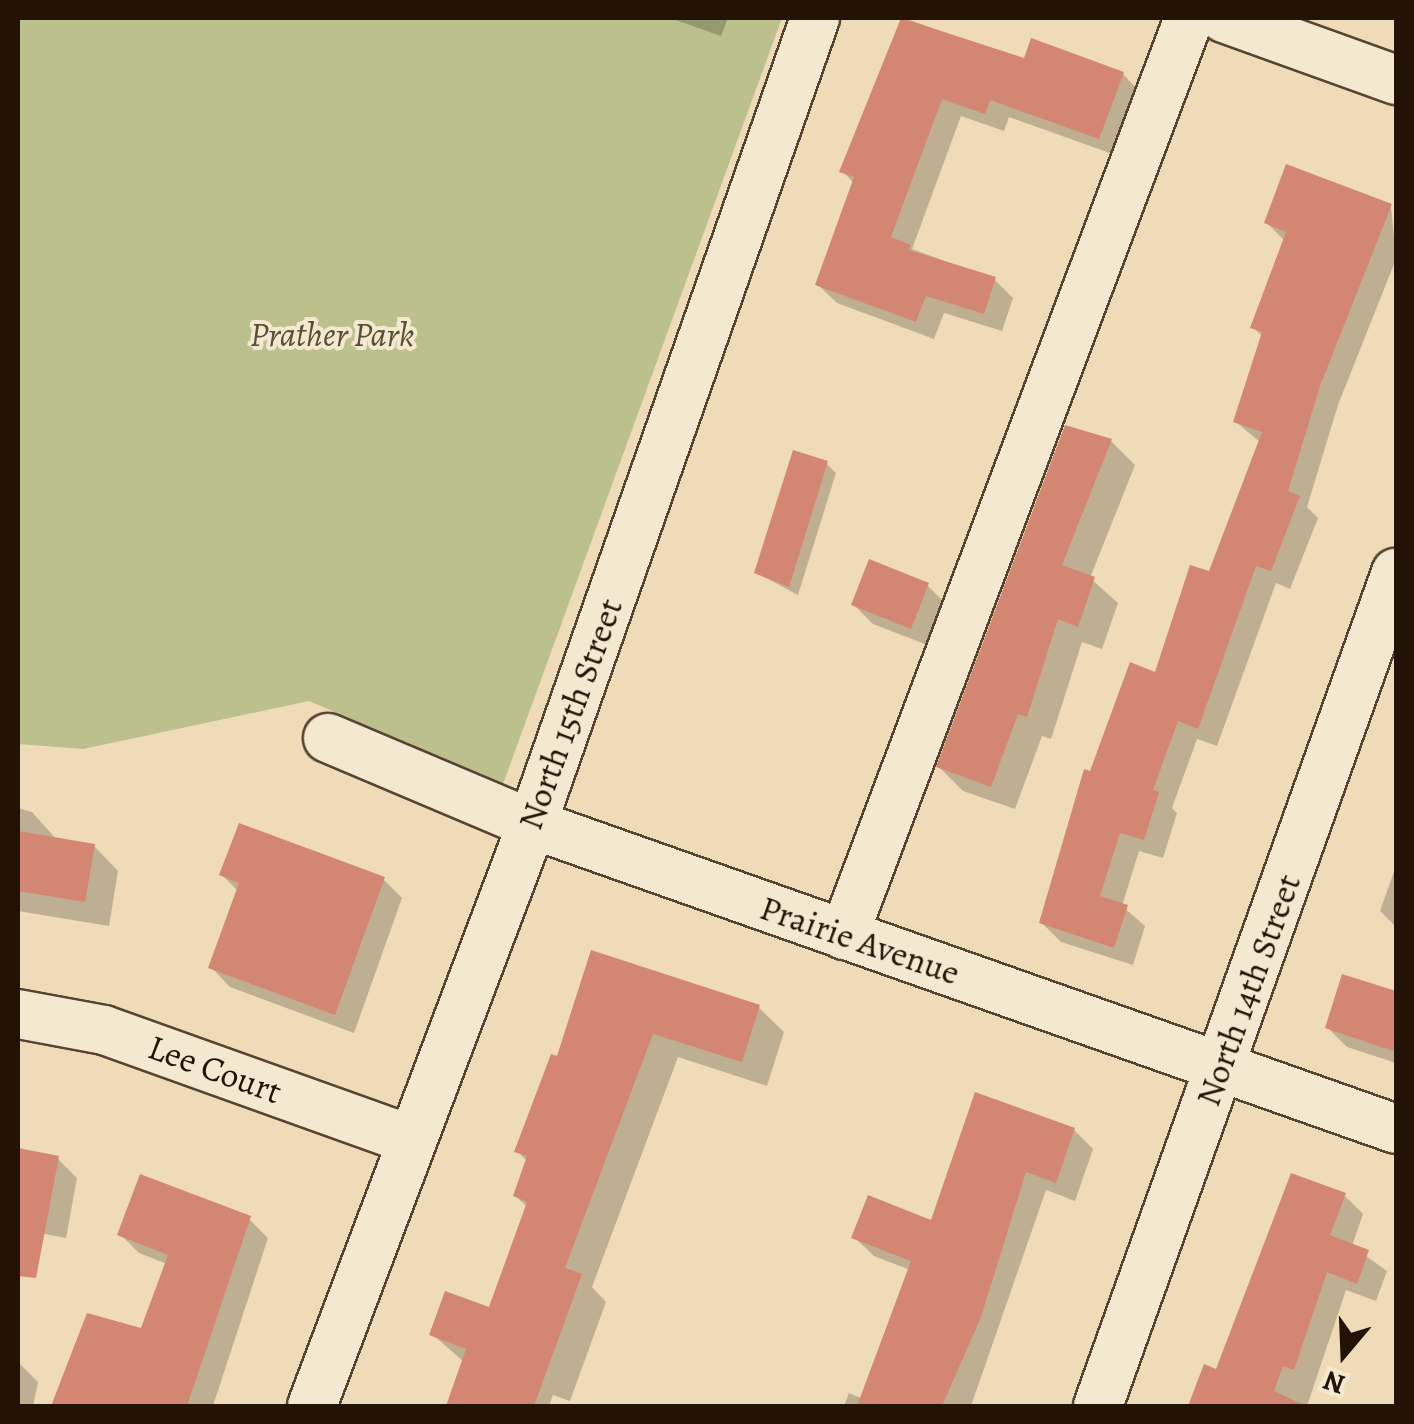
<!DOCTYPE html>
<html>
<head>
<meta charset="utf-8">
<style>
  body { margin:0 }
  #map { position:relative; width:1414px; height:1424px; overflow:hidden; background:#efdbb7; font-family:Alegreya,serif }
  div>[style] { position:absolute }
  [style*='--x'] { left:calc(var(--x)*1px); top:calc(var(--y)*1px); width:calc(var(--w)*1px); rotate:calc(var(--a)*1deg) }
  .green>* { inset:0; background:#bbc08d }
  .shadow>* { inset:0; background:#0003 }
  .building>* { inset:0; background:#d38672 }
  .roads { filter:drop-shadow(2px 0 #564432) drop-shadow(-2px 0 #564432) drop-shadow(0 2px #564432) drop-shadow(0 -2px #564432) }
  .minor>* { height:48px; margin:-24px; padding:0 24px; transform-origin:24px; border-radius:24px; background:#f5e8d0 }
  span { translate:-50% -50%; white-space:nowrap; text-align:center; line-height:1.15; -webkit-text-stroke:8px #f5e8d0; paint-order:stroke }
  .park-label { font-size:35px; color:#584f35; font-style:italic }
  .street-label { font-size:35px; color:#231206 }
  .frame { position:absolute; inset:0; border:20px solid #231206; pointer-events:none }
  .north { position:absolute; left:1294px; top:1304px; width:100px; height:100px; -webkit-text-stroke:8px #f5e8d0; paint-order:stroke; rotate:199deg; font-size:28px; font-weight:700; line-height:40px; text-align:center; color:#231206 }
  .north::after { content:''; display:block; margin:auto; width:35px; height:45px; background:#231206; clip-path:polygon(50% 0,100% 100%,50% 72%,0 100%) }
</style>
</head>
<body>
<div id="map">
  <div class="green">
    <div style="clip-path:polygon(18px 18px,782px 18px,503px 784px,309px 701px,83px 749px,18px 744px)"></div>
  </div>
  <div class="shadow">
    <div style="clip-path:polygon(670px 18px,728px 18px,721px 36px)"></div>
    <div style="clip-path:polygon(904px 18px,1025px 61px,1123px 74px,1141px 93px,1118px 156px,1009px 117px,1004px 131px,961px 116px,912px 249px,994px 279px,1013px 298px,1002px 331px,944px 313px,934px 339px,837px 303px,818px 285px,855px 184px,842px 171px)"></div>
    <div style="clip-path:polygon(1391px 206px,1396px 259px,1338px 405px,1307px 507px,1318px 518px,1290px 589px,1276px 583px,1217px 746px,1197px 739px,1172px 808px,1177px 813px,1163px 858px,1139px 851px,1122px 906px,1145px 926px,1133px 965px,1061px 942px,1042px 923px,1091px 774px,1156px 675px,1210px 574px,1261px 443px,1236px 422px,1263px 337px,1253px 327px,1285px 241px,1267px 223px)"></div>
    <div style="clip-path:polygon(1111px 441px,1135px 465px,1090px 578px,1118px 603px,1102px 649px,1082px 642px,1051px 739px,1042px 736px,1015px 809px,963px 791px,939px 767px)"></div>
    <div style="clip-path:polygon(827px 464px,836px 473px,798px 595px,757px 573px)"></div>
    <div style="clip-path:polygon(928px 586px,947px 605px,930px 646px,873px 624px,854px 605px)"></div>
    <div style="clip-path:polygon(18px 808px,32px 812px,57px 840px,94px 846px,118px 871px,109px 926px,18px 911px)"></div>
    <div style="clip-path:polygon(1396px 866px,1396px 927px,1380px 911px)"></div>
    <div style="clip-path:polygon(222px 875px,383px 879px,402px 898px,354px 1033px,230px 987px,211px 967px,239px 892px)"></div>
    <div style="clip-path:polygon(592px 954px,758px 1007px,784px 1032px,767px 1086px,678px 1057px,592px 1287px,606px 1302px,570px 1401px,553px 1395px,549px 1406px,449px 1406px,464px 1362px,432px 1334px,490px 1311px,527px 1207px,516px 1196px,528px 1162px,517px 1151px,558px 1059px)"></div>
    <div style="clip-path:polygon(1344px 977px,1396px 994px,1396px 1063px,1347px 1047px,1328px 1028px)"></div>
    <div style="clip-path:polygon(1074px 1130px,1093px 1149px,1075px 1201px,1046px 1190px,971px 1406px,844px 1406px,849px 1393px,863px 1399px,910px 1270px,874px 1256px,854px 1237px,933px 1223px)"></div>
    <div style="clip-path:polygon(18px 1150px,58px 1159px,77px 1178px,66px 1238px,18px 1229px)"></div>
    <div style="clip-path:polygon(1344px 1195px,1363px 1214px,1352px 1246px,1387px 1271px,1376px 1301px,1346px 1290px,1307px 1406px,1191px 1406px,1206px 1368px,1217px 1372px)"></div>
    <div style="clip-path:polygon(249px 1219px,268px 1238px,213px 1406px,54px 1406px,89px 1316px,142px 1331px,167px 1264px,139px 1253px,120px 1234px)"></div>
    <div style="clip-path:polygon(18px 1362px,38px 1382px,33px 1406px,18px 1406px)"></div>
  </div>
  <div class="building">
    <div style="clip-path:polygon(901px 18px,1024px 58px,1031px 38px,1124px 72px,1099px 139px,990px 100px,985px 114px,942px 99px,891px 237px,911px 245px,909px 250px,996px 277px,984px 314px,926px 296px,916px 322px,815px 285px,854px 177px,839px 172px)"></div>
    <div style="clip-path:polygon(1286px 164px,1392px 204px,1320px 386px,1288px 491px,1300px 496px,1271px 571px,1256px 566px,1198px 729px,1178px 721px,1153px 790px,1159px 792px,1144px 840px,1120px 833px,1100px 896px,1128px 905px,1114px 948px,1039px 923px,1084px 769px,1090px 771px,1130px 662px,1155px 672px,1190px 565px,1209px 571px,1262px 432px,1233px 422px,1262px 332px,1250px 328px,1286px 232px,1264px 223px)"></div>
    <div style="clip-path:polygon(1065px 425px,1112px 439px,1062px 565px,1095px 577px,1078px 627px,1058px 619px,1027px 717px,1018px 714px,991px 787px,936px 767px)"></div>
    <div style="clip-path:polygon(793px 450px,828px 461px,789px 587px,754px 573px)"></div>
    <div style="clip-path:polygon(869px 559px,929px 583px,911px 629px,851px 605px)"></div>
    <div style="clip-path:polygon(239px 823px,385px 877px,335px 1015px,208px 968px,239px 883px,219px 875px)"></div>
    <div style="clip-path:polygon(18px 831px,95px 844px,85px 902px,18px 891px)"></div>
    <div style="clip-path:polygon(591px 950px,760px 1005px,742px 1062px,653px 1034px,565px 1268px,582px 1274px,534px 1406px,446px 1406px,466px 1349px,429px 1335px,445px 1291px,489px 1307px,527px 1202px,513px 1196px,527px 1156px,514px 1152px,551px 1054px,557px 1056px)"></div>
    <div style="clip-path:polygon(1342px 974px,1396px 991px,1396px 1052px,1325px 1028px)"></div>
    <div style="clip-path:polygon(975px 1092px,1075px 1128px,1056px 1183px,1026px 1172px,981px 1317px,942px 1406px,857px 1406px,911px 1261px,851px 1238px,868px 1195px,931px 1220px)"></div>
    <div style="clip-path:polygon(18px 1148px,59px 1156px,36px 1278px,18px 1276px)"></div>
    <div style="clip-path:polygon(1291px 1173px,1346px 1193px,1330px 1235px,1369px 1250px,1357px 1284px,1327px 1272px,1294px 1370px,1283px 1366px,1274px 1391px,1306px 1406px,1188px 1406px,1204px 1364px,1216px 1369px)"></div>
    <div style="clip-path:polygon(140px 1174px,251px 1216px,187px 1406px,51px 1406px,87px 1313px,141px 1328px,168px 1255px,117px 1235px)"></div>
  </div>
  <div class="roads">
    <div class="minor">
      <div style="--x:1224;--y:18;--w:183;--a:19.8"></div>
      <div style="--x:328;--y:738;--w:221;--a:22.9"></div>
      <div style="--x:532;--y:824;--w:916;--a:19.44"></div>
      <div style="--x:844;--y:935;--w:980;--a:-69.38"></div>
      <div style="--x:18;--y:1014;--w:87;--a:10.5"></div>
      <div style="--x:104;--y:1030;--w:323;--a:19.7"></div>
      <div style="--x:312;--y:1406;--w:622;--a:-69.29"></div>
      <div style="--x:532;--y:824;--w:854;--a:-70.65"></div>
      <div style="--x:1098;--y:1406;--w:885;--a:-70.32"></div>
    </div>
  </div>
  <div class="park-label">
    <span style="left:332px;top:334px">Prather Park</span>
  </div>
  <div class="street-label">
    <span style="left:570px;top:714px;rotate:-70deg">North 15th Street</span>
    <span style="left:860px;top:940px;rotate:19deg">Prairie Avenue</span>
    <span style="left:1248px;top:990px;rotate:-70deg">North 14th Street</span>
    <span style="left:215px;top:1069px;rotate:20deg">Lee Court</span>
  </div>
  <div class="frame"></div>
  <div class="north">N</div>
</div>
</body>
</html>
